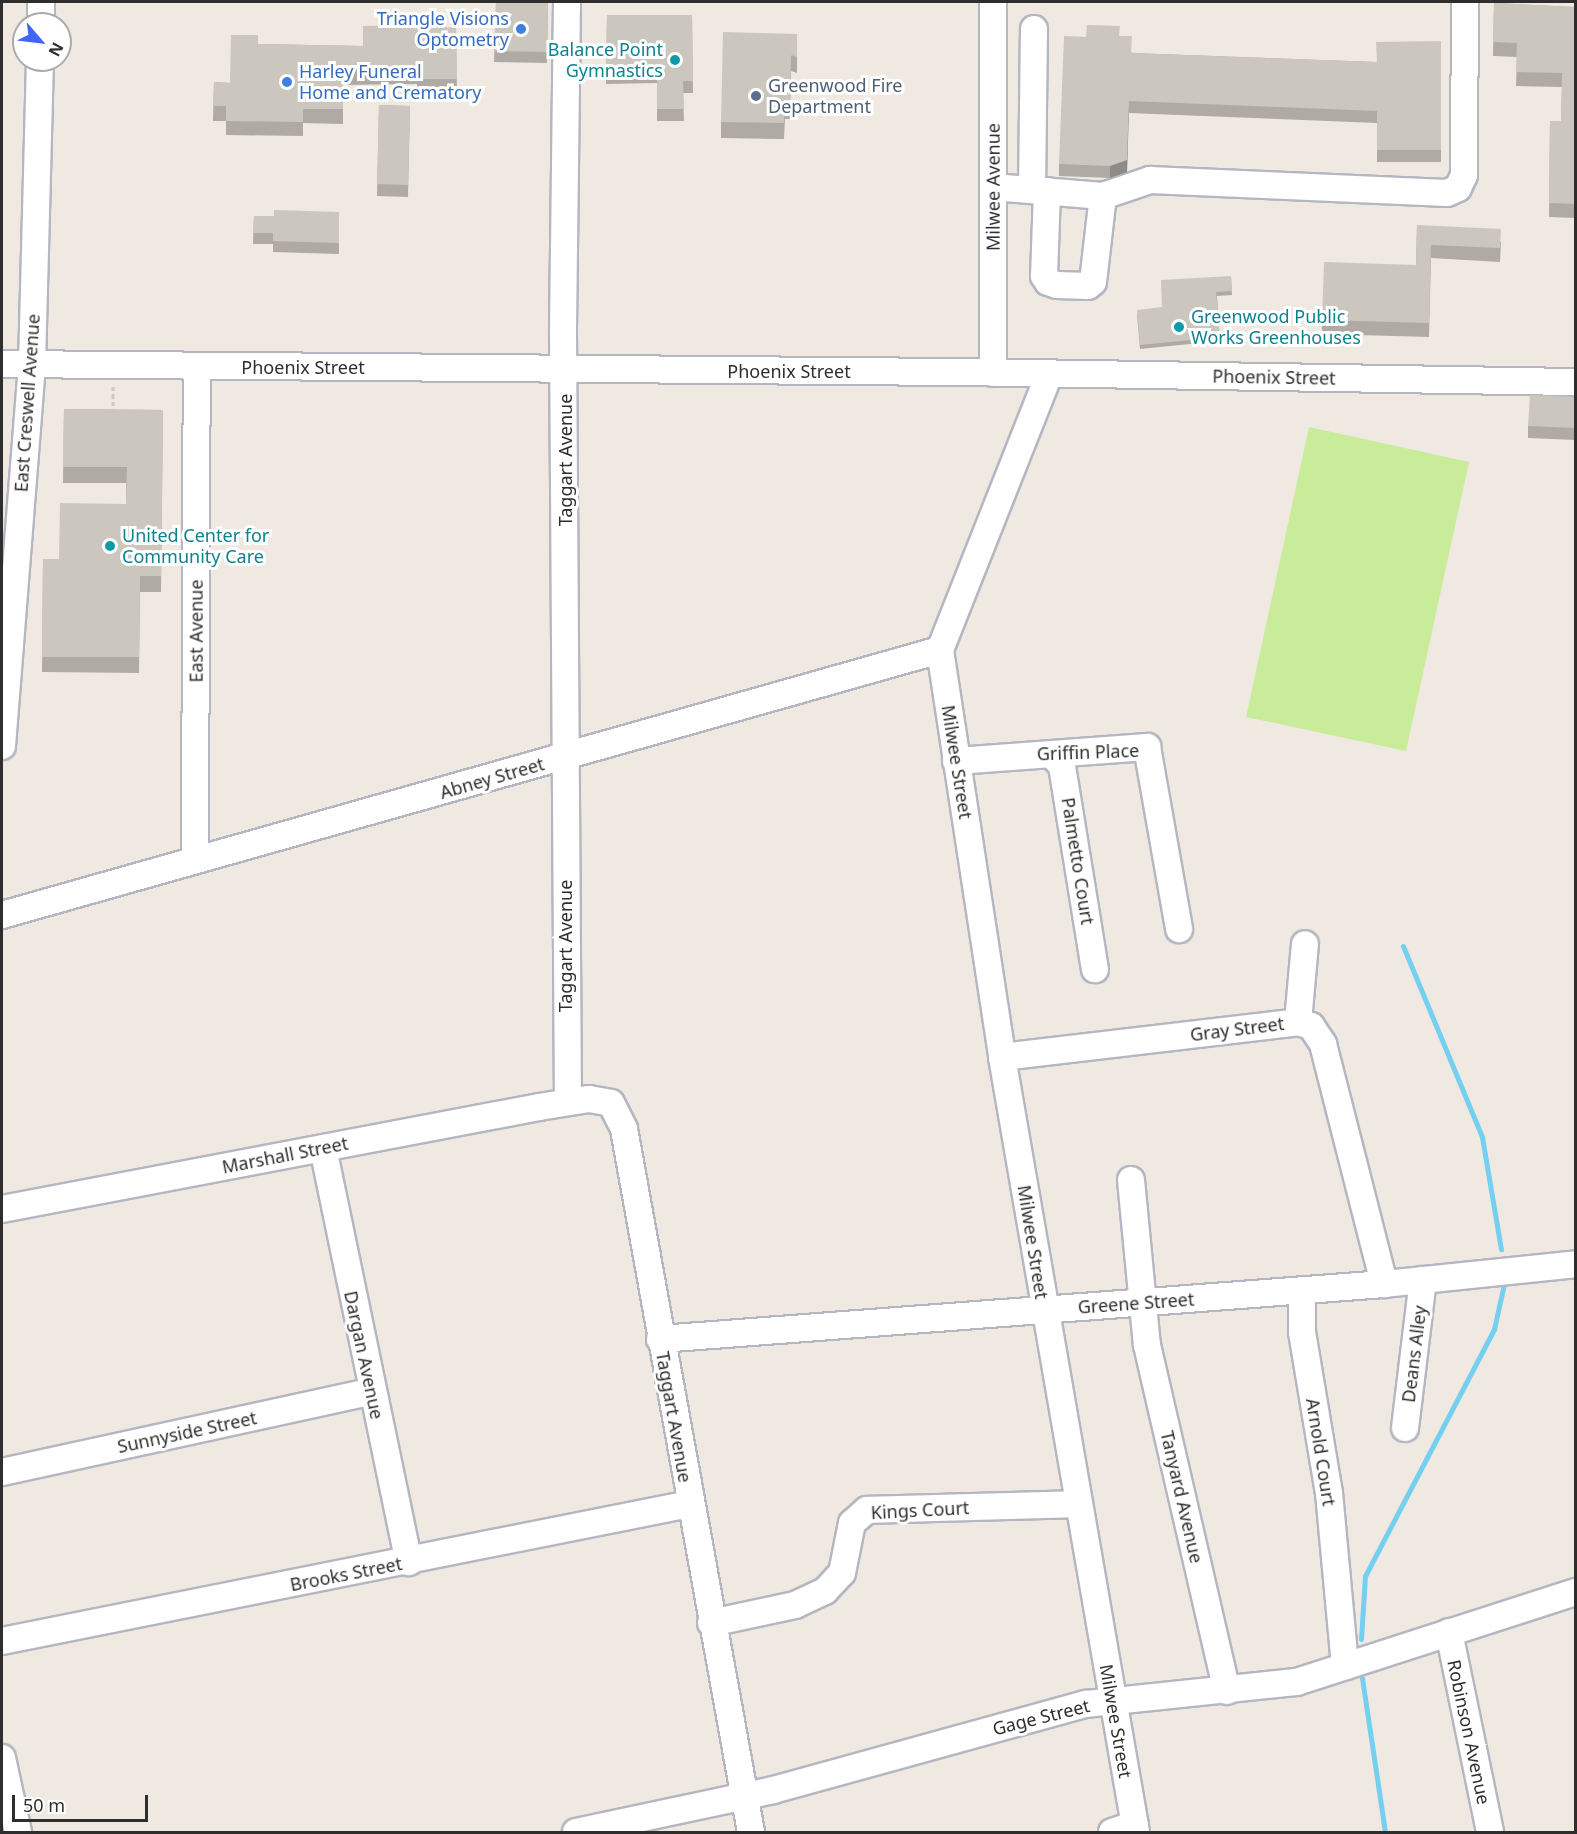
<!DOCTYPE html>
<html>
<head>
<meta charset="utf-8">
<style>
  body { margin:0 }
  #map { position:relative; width:1577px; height:1834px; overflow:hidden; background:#efe9e1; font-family:"Noto Sans",sans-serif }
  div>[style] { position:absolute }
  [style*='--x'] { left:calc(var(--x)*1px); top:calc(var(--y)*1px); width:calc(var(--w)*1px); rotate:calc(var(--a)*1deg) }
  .pitch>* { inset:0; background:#c9ec9a }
  .stream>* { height:5px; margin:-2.5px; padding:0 2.5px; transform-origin:2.5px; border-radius:2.5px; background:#75cff0 }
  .path>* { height:3px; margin-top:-1.5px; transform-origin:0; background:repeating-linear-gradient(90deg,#c9c9c9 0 4.5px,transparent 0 7.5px) }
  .roads { filter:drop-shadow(2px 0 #b4b7c1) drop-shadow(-2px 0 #b4b7c1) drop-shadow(0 2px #b4b7c1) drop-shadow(0 -2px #b4b7c1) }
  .minor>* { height:26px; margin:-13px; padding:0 13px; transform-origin:13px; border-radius:13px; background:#fff }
  .wall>* { inset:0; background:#afaba4 }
  .shaded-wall>* { inset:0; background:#8e8b86 }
  .building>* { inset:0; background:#cbc7bf }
  .dots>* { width:16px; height:16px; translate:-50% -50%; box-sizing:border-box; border:3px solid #fff; border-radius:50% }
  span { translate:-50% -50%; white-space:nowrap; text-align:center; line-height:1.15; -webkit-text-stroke:6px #fff; paint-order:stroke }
  .shop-label { font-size:18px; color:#366cbe }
  .right { translate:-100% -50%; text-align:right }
  .left { translate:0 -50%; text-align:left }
  .culture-label { font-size:18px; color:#0d838f }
  .service-label { font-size:18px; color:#4e5e75 }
  .street-label { font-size:18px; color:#2e2e2e }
  .frame { position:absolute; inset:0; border:3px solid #2e2e2e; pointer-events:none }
  .north { position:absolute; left:12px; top:12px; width:60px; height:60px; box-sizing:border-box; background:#fff; border:2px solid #ababab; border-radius:50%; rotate:118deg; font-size:16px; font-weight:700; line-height:24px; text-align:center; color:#2e2e2e }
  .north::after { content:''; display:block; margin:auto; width:21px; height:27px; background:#4264fb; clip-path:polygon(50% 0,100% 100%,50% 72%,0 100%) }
  .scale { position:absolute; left:12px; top:1795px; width:136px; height:27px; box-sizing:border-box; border:3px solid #2e2e2e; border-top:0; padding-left:8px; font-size:18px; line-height:21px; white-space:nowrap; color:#2e2e2e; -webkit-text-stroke:4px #fff; paint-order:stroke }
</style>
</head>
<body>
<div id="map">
  <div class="pitch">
    <div style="clip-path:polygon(1309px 427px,1469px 462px,1406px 751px,1246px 717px)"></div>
  </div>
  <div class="stream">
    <div style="--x:1403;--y:946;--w:207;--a:67.5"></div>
    <div style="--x:1482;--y:1137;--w:114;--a:80.4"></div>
    <div style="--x:1361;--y:1639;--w:63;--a:-86.4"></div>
    <div style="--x:1365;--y:1576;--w:279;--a:-62.4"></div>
    <div style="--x:1494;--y:1329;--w:46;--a:-77.5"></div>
    <div style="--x:1362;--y:1678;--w:156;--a:81.5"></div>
  </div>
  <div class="path">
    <div style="--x:113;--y:386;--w:26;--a:90"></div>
  </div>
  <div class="roads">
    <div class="minor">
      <div style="--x:567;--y:2;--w:331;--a:90.7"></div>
      <div style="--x:563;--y:333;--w:769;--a:89.63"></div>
      <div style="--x:993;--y:2;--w:371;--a:90"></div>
      <div style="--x:41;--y:24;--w:22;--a:-90"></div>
      <div style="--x:993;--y:187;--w:110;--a:4.7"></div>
      <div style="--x:1103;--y:196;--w:50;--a:-18.8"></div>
      <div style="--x:1150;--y:180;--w:297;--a:2.5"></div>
      <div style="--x:1447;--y:193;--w:12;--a:-24"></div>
      <div style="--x:1458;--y:188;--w:14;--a:-65"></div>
      <div style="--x:1464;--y:175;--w:173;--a:-89.7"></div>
      <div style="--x:1032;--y:190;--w:161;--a:-89.3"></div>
      <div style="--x:1047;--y:191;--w:85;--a:92"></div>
      <div style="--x:1044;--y:276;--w:7;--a:56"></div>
      <div style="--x:1048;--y:282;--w:9;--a:18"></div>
      <div style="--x:1057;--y:285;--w:31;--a:2"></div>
      <div style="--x:1088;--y:286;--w:6;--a:-39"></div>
      <div style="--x:1093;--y:282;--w:87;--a:-83.4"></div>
      <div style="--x:2;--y:364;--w:962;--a:0.48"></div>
      <div style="--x:964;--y:372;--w:612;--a:0.94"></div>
      <div style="--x:940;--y:650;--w:412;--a:81.3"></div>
      <div style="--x:1002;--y:1057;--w:786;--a:80.19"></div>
      <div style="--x:940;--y:650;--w:297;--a:-68.4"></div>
      <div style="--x:2;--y:746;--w:382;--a:-85.5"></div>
      <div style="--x:32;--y:365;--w:305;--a:-88.5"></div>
      <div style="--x:1053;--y:756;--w:13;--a:48"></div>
      <div style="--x:1062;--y:766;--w:206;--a:80.8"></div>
      <div style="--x:956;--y:761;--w:192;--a:-4.2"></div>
      <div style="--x:1147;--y:747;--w:185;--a:80"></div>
      <div style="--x:195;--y:860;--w:494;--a:-89.8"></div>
      <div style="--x:2;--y:915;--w:975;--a:-15.78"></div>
      <div style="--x:1298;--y:1022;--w:78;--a:-84.9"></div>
      <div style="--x:1002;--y:1057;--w:298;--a:-6.7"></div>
      <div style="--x:1298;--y:1022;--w:14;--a:17"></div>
      <div style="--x:1311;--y:1026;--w:22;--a:56"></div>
      <div style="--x:1323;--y:1044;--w:248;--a:75.7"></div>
      <div style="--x:323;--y:1148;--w:423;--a:78.3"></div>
      <div style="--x:1131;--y:1180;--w:166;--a:84.5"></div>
      <div style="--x:1147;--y:1345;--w:355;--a:77"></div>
      <div style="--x:2;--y:1209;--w:547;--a:-10.75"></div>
      <div style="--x:539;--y:1107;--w:51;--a:-9.1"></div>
      <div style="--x:589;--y:1099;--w:22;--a:10"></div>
      <div style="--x:611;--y:1103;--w:29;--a:63"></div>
      <div style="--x:624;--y:1129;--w:714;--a:79.76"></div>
      <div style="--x:1302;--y:1290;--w:42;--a:90"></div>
      <div style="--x:1302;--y:1332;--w:163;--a:80.5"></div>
      <div style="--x:1329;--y:1493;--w:174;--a:84.7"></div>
      <div style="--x:660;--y:1339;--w:726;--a:-4.34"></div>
      <div style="--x:1384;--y:1284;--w:193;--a:-5.9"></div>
      <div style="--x:1405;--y:1428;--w:149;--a:-83.1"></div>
      <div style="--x:2;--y:1472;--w:379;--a:-12.3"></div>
      <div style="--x:711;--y:1623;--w:86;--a:-12.1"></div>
      <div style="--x:795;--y:1605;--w:33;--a:-25"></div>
      <div style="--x:825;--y:1591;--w:25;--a:-47"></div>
      <div style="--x:842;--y:1573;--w:51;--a:-78.7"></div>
      <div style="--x:852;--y:1523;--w:20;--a:-41"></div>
      <div style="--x:867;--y:1510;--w:211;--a:-1.6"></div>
      <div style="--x:1449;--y:1632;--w:204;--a:78.4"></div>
      <div style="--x:2;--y:1641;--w:701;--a:-11.28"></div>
      <div style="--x:2;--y:1758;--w:76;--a:77.8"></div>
      <div style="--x:576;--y:1832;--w:201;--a:-12"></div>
      <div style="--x:773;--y:1790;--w:325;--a:-15.4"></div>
      <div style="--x:1086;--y:1704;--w:212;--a:-6"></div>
      <div style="--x:1297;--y:1682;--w:293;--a:-17.9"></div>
      <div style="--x:1112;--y:1832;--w:24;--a:-19"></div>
    </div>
  </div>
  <div class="wall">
    <div style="clip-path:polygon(496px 2px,548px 2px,547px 63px,494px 62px)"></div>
    <div style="clip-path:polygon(1494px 3px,1575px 7px,1575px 218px,1549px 217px,1550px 121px,1561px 121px,1562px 87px,1516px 86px,1517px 57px,1493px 56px)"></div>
    <div style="clip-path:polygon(607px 15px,692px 15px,693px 93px,683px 93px,684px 121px,657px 121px,657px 83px,606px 84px)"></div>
    <div style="clip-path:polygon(456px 27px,457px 93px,417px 94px,417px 84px,343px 85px,343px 124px,303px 123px,303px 136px,226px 135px,226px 121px,213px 121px,214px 82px,230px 83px,258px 44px,363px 46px,447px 28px)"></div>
    <div style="clip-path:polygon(1120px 36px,1132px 53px,1376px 62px,1441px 41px,1441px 162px,1377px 162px,1377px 123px,1129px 113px,1127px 172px,1110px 178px,1059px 176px,1059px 164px,1086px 37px)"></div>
    <div style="clip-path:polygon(797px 50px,797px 73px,791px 71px,790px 119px,785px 119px,784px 139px,721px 138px,721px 122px)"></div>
    <div style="clip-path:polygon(379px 105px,410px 106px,408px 197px,377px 196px)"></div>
    <div style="clip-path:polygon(339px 212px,339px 254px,273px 252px,273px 244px,253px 244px,254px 216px,274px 216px)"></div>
    <div style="clip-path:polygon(1417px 225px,1501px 242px,1500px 262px,1431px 258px,1429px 337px,1322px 334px,1322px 320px,1416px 265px)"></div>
    <div style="clip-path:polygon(1231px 276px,1232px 295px,1217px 296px,1220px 341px,1140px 349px,1137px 314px,1162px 307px)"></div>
    <div style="clip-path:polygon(1575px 397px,1575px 440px,1528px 438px,1528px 426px)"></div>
    <div style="clip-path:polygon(64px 409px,163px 410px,161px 592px,140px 592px,139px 673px,42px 672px,43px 559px,59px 559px,126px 504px,126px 483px,63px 483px)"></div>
  </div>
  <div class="shaded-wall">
    <div style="clip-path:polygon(1129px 101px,1127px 172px,1110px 178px,1110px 166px)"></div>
  </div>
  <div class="building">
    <div style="clip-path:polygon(496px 2px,548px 2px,547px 52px,494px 51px)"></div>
    <div style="clip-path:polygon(1494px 3px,1575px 7px,1575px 204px,1549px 203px,1550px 121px,1561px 121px,1562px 73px,1516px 72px,1517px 43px,1493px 42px)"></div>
    <div style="clip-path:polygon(607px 15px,692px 15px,693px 81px,683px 81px,684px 109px,657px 109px,657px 71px,606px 72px)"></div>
    <div style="clip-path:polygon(447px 17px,447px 28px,456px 27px,457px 79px,417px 79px,417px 69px,343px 70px,343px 109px,303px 109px,303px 122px,226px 121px,226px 106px,213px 106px,214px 82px,230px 83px,231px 35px,258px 35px,258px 44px,363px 46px,363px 26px,423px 25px,423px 18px)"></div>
    <div style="clip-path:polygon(1087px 25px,1120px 26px,1119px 36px,1132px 36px,1131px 53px,1377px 62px,1376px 42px,1441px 41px,1441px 150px,1377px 150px,1377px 111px,1129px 101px,1127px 160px,1110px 166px,1059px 164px,1064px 36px,1086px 37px)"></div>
    <div style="clip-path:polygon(723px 32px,797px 34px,797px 57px,791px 55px,790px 103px,785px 103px,784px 123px,721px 122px)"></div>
    <div style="clip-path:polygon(379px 105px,410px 106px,408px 185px,377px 184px)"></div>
    <div style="clip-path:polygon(274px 210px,339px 212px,339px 243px,273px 241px,273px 233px,253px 233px,254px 216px,274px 216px)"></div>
    <div style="clip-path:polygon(1417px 225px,1501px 229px,1500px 248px,1431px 245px,1429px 323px,1322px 320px,1324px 262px,1416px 265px)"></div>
    <div style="clip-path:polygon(1231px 276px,1232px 291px,1216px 292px,1220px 337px,1140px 345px,1137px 310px,1162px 307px,1161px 280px)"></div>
    <div style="clip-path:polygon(1530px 395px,1575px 397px,1575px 428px,1528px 426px)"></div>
    <div style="clip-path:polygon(64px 409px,163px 410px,161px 576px,140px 576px,139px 657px,42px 657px,43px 559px,59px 559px,60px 503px,126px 504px,127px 467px,63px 467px)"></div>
  </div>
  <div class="dots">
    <div style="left:521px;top:29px;background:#3f7fe0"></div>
    <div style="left:675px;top:60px;background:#0f9aa8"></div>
    <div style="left:287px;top:82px;background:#3f7fe0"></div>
    <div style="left:756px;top:96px;background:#5c6f8a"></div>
    <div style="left:1179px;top:327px;background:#0f9aa8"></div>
    <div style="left:110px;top:546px;background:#0f9aa8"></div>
  </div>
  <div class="shop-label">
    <span class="right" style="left:509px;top:29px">Triangle Visions<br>Optometry</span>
    <span class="left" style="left:299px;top:82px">Harley Funeral<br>Home and Crematory</span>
  </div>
  <div class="culture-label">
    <span class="right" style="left:663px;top:60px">Balance Point<br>Gymnastics</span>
    <span class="left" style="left:1191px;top:327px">Greenwood Public<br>Works Greenhouses</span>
    <span class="left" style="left:122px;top:546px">United Center for<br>Community Care</span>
  </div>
  <div class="service-label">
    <span class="left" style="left:768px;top:96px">Greenwood Fire<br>Department</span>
  </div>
  <div class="street-label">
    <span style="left:993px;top:187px;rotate:-90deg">Milwee Avenue</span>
    <span style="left:303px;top:367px">Phoenix Street</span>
    <span style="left:789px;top:371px">Phoenix Street</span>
    <span style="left:1274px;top:377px;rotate:1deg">Phoenix Street</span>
    <span style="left:27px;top:403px;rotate:-86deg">East Creswell Avenue</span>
    <span style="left:565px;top:460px;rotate:-90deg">Taggart Avenue</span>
    <span style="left:196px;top:631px;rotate:-90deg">East Avenue</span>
    <span style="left:1088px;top:752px;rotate:-2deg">Griffin Place</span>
    <span style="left:957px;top:762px;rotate:81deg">Milwee Street</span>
    <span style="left:492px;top:778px;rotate:-16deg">Abney Street</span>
    <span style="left:1078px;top:861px;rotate:81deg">Palmetto Court</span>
    <span style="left:565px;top:946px;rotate:-90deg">Taggart Avenue</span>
    <span style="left:1237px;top:1029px;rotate:-7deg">Gray Street</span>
    <span style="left:285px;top:1155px;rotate:-11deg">Marshall Street</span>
    <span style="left:1033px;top:1242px;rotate:81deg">Milwee Street</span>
    <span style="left:1136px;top:1303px;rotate:-4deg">Greene Street</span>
    <span style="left:1414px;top:1354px;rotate:-83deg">Deans Alley</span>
    <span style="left:364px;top:1355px;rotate:78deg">Dargan Avenue</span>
    <span style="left:674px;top:1417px;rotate:80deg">Taggart Avenue</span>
    <span style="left:187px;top:1432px;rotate:-12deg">Sunnyside Street</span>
    <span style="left:1321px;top:1452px;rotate:81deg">Arnold Court</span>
    <span style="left:1182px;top:1497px;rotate:77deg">Tanyard Avenue</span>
    <span style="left:920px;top:1510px;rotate:-3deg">Kings Court</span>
    <span style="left:346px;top:1574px;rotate:-11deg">Brooks Street</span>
    <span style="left:1041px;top:1717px;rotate:-14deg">Gage Street</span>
    <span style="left:1116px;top:1721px;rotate:80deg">Milwee Street</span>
    <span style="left:1469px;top:1732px;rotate:78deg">Robinson Avenue</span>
  </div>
  <div class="frame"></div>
  <div class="north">N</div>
  <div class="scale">50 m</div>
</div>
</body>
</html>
